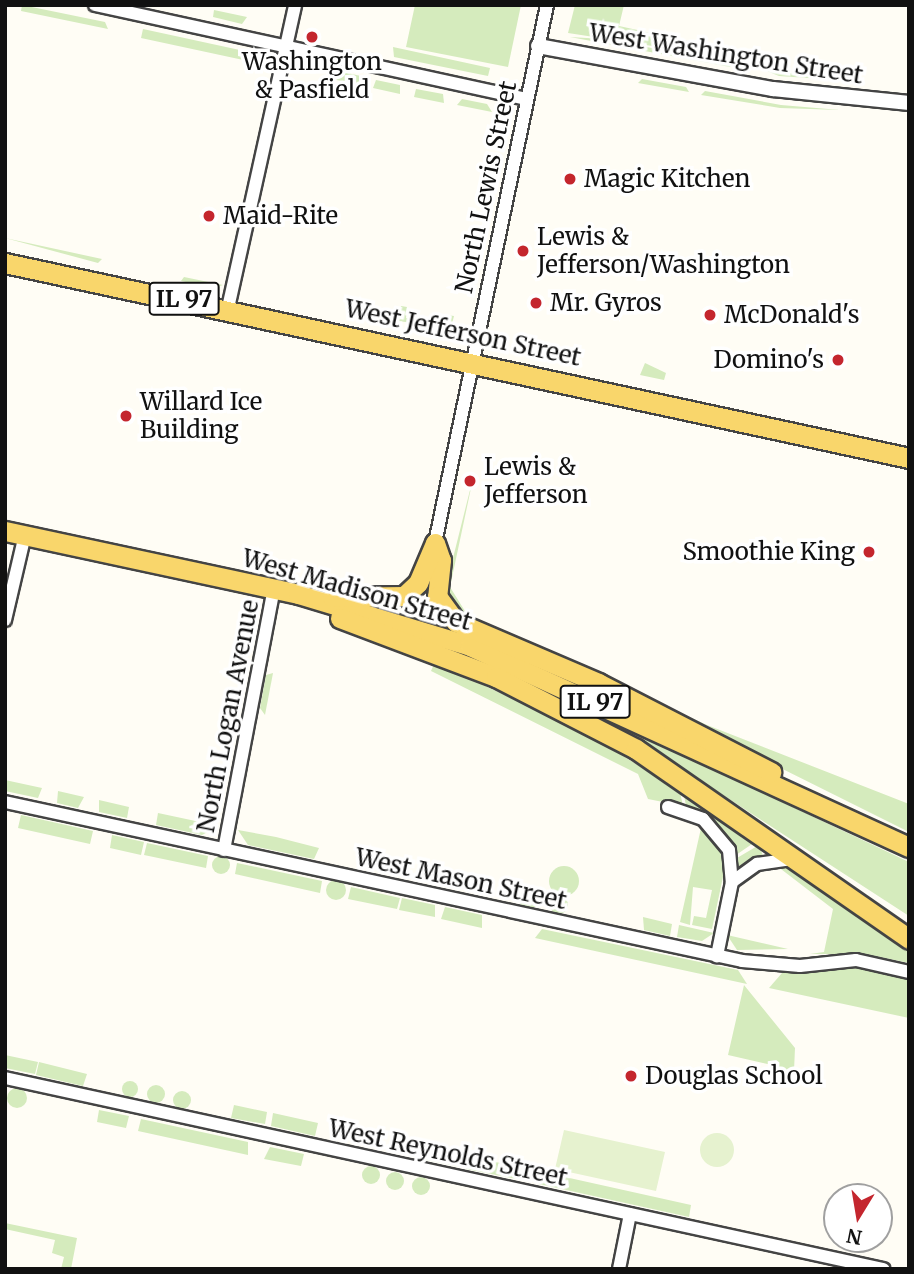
<!DOCTYPE html>
<html>
<head>
<meta charset="utf-8">
<style>
  body { margin:0 }
  #map { position:relative; width:914px; height:1274px; overflow:hidden; background:#fffdf5; font-family:Merriweather,serif }
  div>[style] { position:absolute }
  [style*='--x'] { left:calc(var(--x)*1px); top:calc(var(--y)*1px); width:calc(var(--w)*1px); rotate:calc(var(--a)*1deg) }
  .green>* { inset:0; background:#d5ebbd }
  .round { border-radius:50% }
  .pitch>* { inset:0; background:#e6f2cf }
  .roads { filter:drop-shadow(2px 0 #444) drop-shadow(-2px 0 #444) drop-shadow(0 2px #444) drop-shadow(0 -2px #444) }
  .minor>* { height:12px; margin:-6px; padding:0 6px; transform-origin:6px; border-radius:6px; background:#fff }
  .tertiary>* { height:14px; margin:-7px; padding:0 7px; transform-origin:7px; border-radius:7px; background:#fff }
  .primary>* { height:19px; margin:-9.5px; padding:0 9.5px; transform-origin:9.5px; border-radius:9.5px; background:#f9d66b }
  .dots>* { width:19px; height:19px; translate:-50% -50%; box-sizing:border-box; border:4px solid #fff; border-radius:50% }
  span { translate:-50% -50%; white-space:nowrap; text-align:center; line-height:1.15; -webkit-text-stroke:7px #fff; paint-order:stroke }
  .shield-label span { padding:2px 5px; background:#fff; border:2px solid; border-radius:5px; -webkit-text-stroke-width:0 }
  .shield-label { font-size:23px; color:#111; font-weight:700 }
  .street-label { font-size:24px; color:#111 }
  .poi-label { font-size:24px; color:#111 }
  .left { translate:0 -50%; text-align:left }
  .right { translate:-100% -50%; text-align:right }
  .frame { position:absolute; inset:0; border:7px solid #111; pointer-events:none }
  .north { position:absolute; left:823px; top:1183px; width:70px; height:70px; box-sizing:border-box; background:#fff; border:2px solid #a0a0a0; border-radius:50%; rotate:191deg; font-size:19px; font-weight:700; line-height:28px; text-align:center; color:#111 }
  .north::after { content:''; display:block; margin:auto; width:24px; height:32px; background:#c4262e; clip-path:polygon(50% 0,100% 100%,50% 72%,0 100%) }
</style>
</head>
<body>
<div id="map">
  <div class="green">
    <div style="clip-path:polygon(22px 5px,105px 22px,108px 29px,21px 11px)"></div>
    <div style="clip-path:polygon(415px 5px,521px 5px,508px 67px,406px 47px)"></div>
    <div style="clip-path:polygon(575px 5px,624px 5px,619px 26px,734px 51px,724px 57px,568px 33px)"></div>
    <div style="clip-path:polygon(214px 10px,247px 17px,242px 24px,213px 17px)"></div>
    <div style="clip-path:polygon(143px 29px,249px 52px,248px 61px,141px 38px)"></div>
    <div style="clip-path:polygon(570px 37px,603px 39px,733px 63px,730px 67px)"></div>
    <div style="clip-path:polygon(393px 47px,490px 68px,488px 76px,394px 57px)"></div>
    <div style="clip-path:polygon(756px 67px,822px 79px,779px 76px)"></div>
    <div style="clip-path:polygon(333px 70px,361px 76px,361px 85px,327px 78px)"></div>
    <div style="clip-path:polygon(642px 79px,686px 87px,689px 92px,638px 83px)"></div>
    <div style="clip-path:polygon(376px 80px,400px 85px,400px 94px,373px 88px)"></div>
    <div style="clip-path:polygon(416px 89px,443px 94px,444px 103px,414px 97px)"></div>
    <div style="clip-path:polygon(705px 91px,781px 105px,840px 110px,780px 108px,701px 95px)"></div>
    <div style="clip-path:polygon(462px 99px,487px 104px,492px 112px,457px 105px)"></div>
    <div style="clip-path:polygon(5px 238px,102px 259px,98px 263px)"></div>
    <div style="clip-path:polygon(184px 277px,223px 285px,214px 288px,181px 281px)"></div>
    <div style="clip-path:polygon(401px 306px,407px 307px,406px 318px,444px 326px,447px 315px,454px 316px,451px 328px,398px 321px)"></div>
    <div style="clip-path:polygon(645px 363px,666px 373px,664px 380px,640px 375px)"></div>
    <div style="clip-path:polygon(474px 474px,450px 587px,468px 616px,707px 725px,909px 804px,909px 832px,600px 678px,457px 615px,445px 590px)"></div>
    <div style="clip-path:polygon(435px 662px,595px 738px,680px 792px,683px 806px,648px 799px,638px 774px,431px 671px)"></div>
    <div style="clip-path:polygon(273px 673px,265px 715px,260px 708px,266px 675px)"></div>
    <div style="clip-path:polygon(535px 685px,909px 862px,909px 916px,663px 756px)"></div>
    <div style="clip-path:polygon(5px 780px,42px 788px,38px 798px,5px 791px)"></div>
    <div style="clip-path:polygon(683px 790px,755px 842px,736px 855px,719px 826px,686px 806px)"></div>
    <div style="clip-path:polygon(58px 791px,84px 797px,78px 808px,57px 803px)"></div>
    <div style="clip-path:polygon(99px 800px,129px 807px,127px 818px,99px 812px)"></div>
    <div style="clip-path:polygon(158px 813px,219px 826px,202px 835px,156px 825px)"></div>
    <div style="clip-path:polygon(21px 815px,93px 831px,90px 844px,18px 828px)"></div>
    <div style="clip-path:polygon(701px 828px,721px 853px,724px 872px,712px 929px,692px 925px,694px 916px,706px 918px,712px 890px,693px 887px,690px 925px,680px 922px)"></div>
    <div style="clip-path:polygon(238px 830px,276px 837px,319px 848px,314px 859px,248px 845px)"></div>
    <div style="clip-path:polygon(112px 835px,144px 842px,141px 855px,110px 848px)"></div>
    <div style="clip-path:polygon(147px 843px,208px 856px,206px 868px,144px 855px)"></div>
    <div style="clip-path:polygon(759px 845px,763px 856px,738px 867px,737px 858px)"></div>
    <div class="round" style="left:212px;top:856px;width:18px;height:18px"></div>
    <div style="clip-path:polygon(237px 863px,322px 881px,320px 893px,235px 874px)"></div>
    <div class="round" style="left:549px;top:866px;width:30px;height:30px"></div>
    <div style="clip-path:polygon(777px 866px,796px 870px,909px 951px,909px 963px,865px 954px,810px 954px,824px 952px,833px 909px)"></div>
    <div class="round" style="left:326px;top:880px;width:20px;height:20px"></div>
    <div style="clip-path:polygon(351px 887px,400px 898px,397px 909px,348px 899px)"></div>
    <div class="round" style="left:519px;top:889px;width:20px;height:20px"></div>
    <div class="round" style="left:550px;top:896px;width:18px;height:18px"></div>
    <div style="clip-path:polygon(402px 898px,435px 905px,435px 917px,399px 910px)"></div>
    <div style="clip-path:polygon(445px 907px,482px 915px,482px 928px,441px 919px)"></div>
    <div style="clip-path:polygon(643px 917px,672px 924px,670px 936px,644px 930px)"></div>
    <div style="clip-path:polygon(679px 925px,714px 933px,702px 941px,677px 937px)"></div>
    <div style="clip-path:polygon(542px 929px,738px 970px,747px 984px,535px 938px)"></div>
    <div style="clip-path:polygon(727px 935px,788px 949px,737px 950px)"></div>
    <div style="clip-path:polygon(851px 965px,909px 980px,909px 1018px,769px 988px,782px 973px)"></div>
    <div style="clip-path:polygon(744px 985px,795px 1048px,794px 1071px,784px 1082px,774px 1080px,776px 1066px,728px 1055px)"></div>
    <div style="clip-path:polygon(5px 1055px,38px 1062px,35px 1074px,5px 1068px)"></div>
    <div style="clip-path:polygon(39px 1062px,87px 1074px,83px 1086px,36px 1075px)"></div>
    <div class="round" style="left:122px;top:1081px;width:16px;height:16px"></div>
    <div class="round" style="left:147px;top:1085px;width:18px;height:18px"></div>
    <div class="round" style="left:7px;top:1088px;width:20px;height:20px"></div>
    <div class="round" style="left:173px;top:1091px;width:18px;height:18px"></div>
    <div style="clip-path:polygon(234px 1105px,267px 1112px,265px 1124px,231px 1118px)"></div>
    <div style="clip-path:polygon(99px 1110px,129px 1116px,126px 1128px,97px 1122px)"></div>
    <div style="clip-path:polygon(273px 1113px,318px 1123px,315px 1136px,271px 1126px)"></div>
    <div style="clip-path:polygon(141px 1119px,248px 1142px,248px 1155px,138px 1131px)"></div>
    <div style="clip-path:polygon(419px 1145px,464px 1155px,460px 1167px,416px 1158px)"></div>
    <div style="clip-path:polygon(270px 1147px,304px 1154px,301px 1166px,264px 1159px)"></div>
    <div style="clip-path:polygon(469px 1156px,522px 1168px,517px 1179px,466px 1169px)"></div>
    <div class="round" style="left:362px;top:1166px;width:18px;height:18px"></div>
    <div style="clip-path:polygon(538px 1171px,691px 1205px,689px 1217px,539px 1184px)"></div>
    <div class="round" style="left:386px;top:1172px;width:18px;height:18px"></div>
    <div class="round" style="left:412px;top:1177px;width:18px;height:18px"></div>
    <div style="clip-path:polygon(5px 1223px,77px 1238px,71px 1269px,61px 1269px,64px 1257px,52px 1253px,55px 1240px,5px 1229px)"></div>
  </div>
  <div class="pitch">
    <div style="clip-path:polygon(564px 1130px,665px 1152px,656px 1191px,555px 1169px)"></div>
    <div class="round" style="left:700px;top:1133px;width:34px;height:34px"></div>
  </div>
  <div class="roads">
    <div class="minor">
      <div style="--x:95;--y:5;--w:441;--a:12.3"></div>
      <div style="--x:228;--y:308;--w:310;--a:-77.5"></div>
      <div style="--x:435;--y:543;--w:550;--a:-78.24"></div>
      <div style="--x:5;--y:620;--w:87;--a:-76.8"></div>
      <div style="--x:5;--y:802;--w:754;--a:12.17"></div>
      <div style="--x:742;--y:961;--w:58;--a:4.9"></div>
      <div style="--x:800;--y:966;--w:56;--a:-6.1"></div>
      <div style="--x:856;--y:960;--w:54;--a:12.8"></div>
      <div style="--x:668;--y:807;--w:37;--a:19"></div>
      <div style="--x:703;--y:819;--w:40;--a:50"></div>
      <div style="--x:729;--y:850;--w:32;--a:85"></div>
      <div style="--x:732;--y:882;--w:76;--a:101.5"></div>
      <div style="--x:224;--y:850;--w:267;--a:-79.2"></div>
      <div style="--x:732;--y:882;--w:31;--a:-36"></div>
      <div style="--x:757;--y:864;--w:35;--a:-8"></div>
      <div style="--x:5;--y:1078;--w:899;--a:12.27"></div>
      <div style="--x:619;--y:1269;--w:56;--a:-78.7"></div>
    </div>
    <div class="tertiary">
      <div style="--x:538;--y:46;--w:239;--a:10.4"></div>
      <div style="--x:773;--y:89;--w:137;--a:5.9"></div>
    </div>
    <div class="primary">
      <div style="--x:5;--y:263;--w:925;--a:12.17"></div>
      <div style="--x:5;--y:531;--w:300;--a:12.1"></div>
      <div style="--x:298;--y:594;--w:180;--a:16.8"></div>
      <div style="--x:470;--y:646;--w:483;--a:24.6"></div>
      <div style="--x:435;--y:543;--w:18;--a:71"></div>
      <div style="--x:441;--y:560;--w:36;--a:96"></div>
      <div style="--x:437;--y:596;--w:32;--a:54"></div>
      <div style="--x:456;--y:622;--w:155;--a:23.2"></div>
      <div style="--x:598;--y:683;--w:195;--a:27.2"></div>
      <div style="--x:332;--y:597;--w:72;--a:-0.8"></div>
      <div style="--x:404;--y:596;--w:19;--a:-43"></div>
      <div style="--x:418;--y:583;--w:43;--a:-67"></div>
      <div style="--x:340;--y:618;--w:167;--a:20.7"></div>
      <div style="--x:496;--y:677;--w:157;--a:27.2"></div>
      <div style="--x:636;--y:749;--w:333;--a:34.8"></div>
    </div>
  </div>
  <div class="dots">
    <div style="left:312px;top:37px;background:#c4262e"></div>
    <div style="left:570px;top:179px;background:#c4262e"></div>
    <div style="left:209px;top:216px;background:#c4262e"></div>
    <div style="left:523px;top:251px;background:#c4262e"></div>
    <div style="left:536px;top:303px;background:#c4262e"></div>
    <div style="left:710px;top:315px;background:#c4262e"></div>
    <div style="left:838px;top:360px;background:#c4262e"></div>
    <div style="left:126px;top:416px;background:#c4262e"></div>
    <div style="left:470px;top:481px;background:#c4262e"></div>
    <div style="left:869px;top:552px;background:#c4262e"></div>
    <div style="left:631px;top:1076px;background:#c4262e"></div>
  </div>
  <div class="shield-label">
    <span style="left:184px;top:299px">IL 97</span>
    <span style="left:595px;top:702px">IL 97</span>
  </div>
  <div class="street-label">
    <span style="left:726px;top:54px;rotate:9deg">West Washington Street</span>
    <span style="left:486px;top:187px;rotate:-78deg">North Lewis Street</span>
    <span style="left:463px;top:333px;rotate:12deg">West Jefferson Street</span>
    <span style="left:357px;top:590px;rotate:16deg">West Madison Street</span>
    <span style="left:228px;top:716px;rotate:-79deg">North Logan Avenue</span>
    <span style="left:461px;top:879px;rotate:12deg">West Mason Street</span>
    <span style="left:448px;top:1153px;rotate:12deg">West Reynolds Street</span>
  </div>
  <div class="poi-label">
    <span style="left:312px;top:76px">Washington<br>&amp; Pasfield</span>
    <span class="left" style="left:584px;top:179px">Magic Kitchen</span>
    <span class="left" style="left:223px;top:216px">Maid-Rite</span>
    <span class="left" style="left:537px;top:251px">Lewis &amp;<br>Jefferson/Washington</span>
    <span class="left" style="left:550px;top:303px">Mr. Gyros</span>
    <span class="left" style="left:724px;top:315px">McDonald's</span>
    <span class="right" style="left:824px;top:360px">Domino's</span>
    <span class="left" style="left:140px;top:416px">Willard Ice<br>Building</span>
    <span class="left" style="left:484px;top:481px">Lewis &amp;<br>Jefferson</span>
    <span class="right" style="left:855px;top:552px">Smoothie King</span>
    <span class="left" style="left:645px;top:1076px">Douglas School</span>
  </div>
  <div class="frame"></div>
  <div class="north">N</div>
</div>
</body>
</html>
